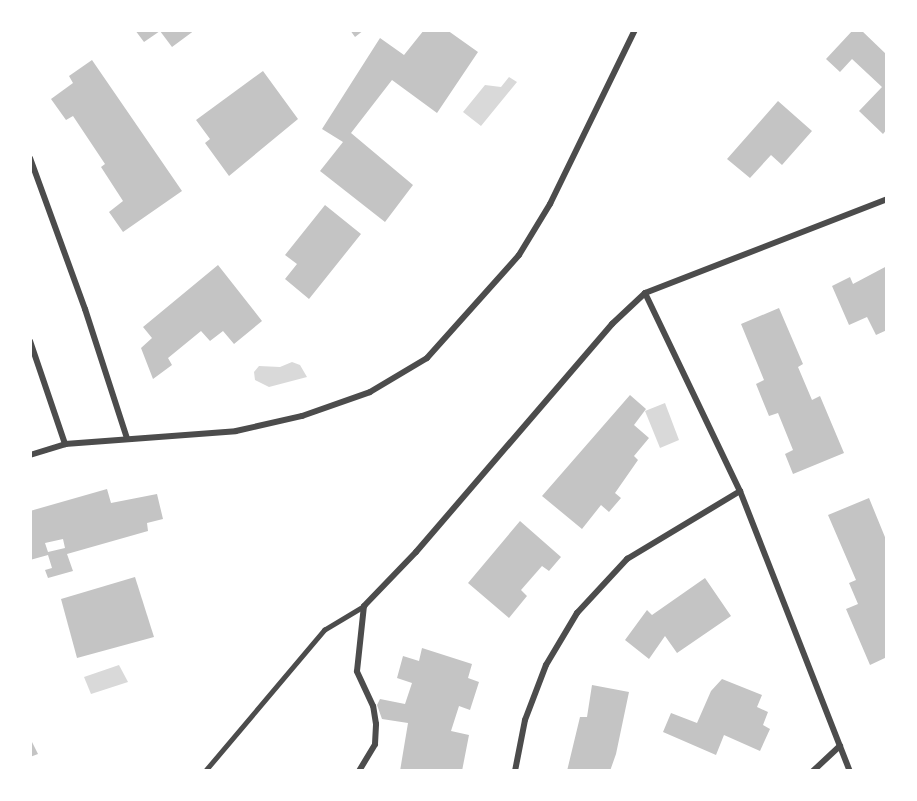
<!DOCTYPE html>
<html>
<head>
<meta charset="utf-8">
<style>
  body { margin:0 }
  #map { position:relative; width:917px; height:801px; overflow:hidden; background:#fff; font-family:"Golos Text",sans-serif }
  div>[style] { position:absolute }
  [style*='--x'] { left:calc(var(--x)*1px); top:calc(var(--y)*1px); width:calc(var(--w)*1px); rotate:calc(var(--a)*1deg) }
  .water>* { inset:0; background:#d9d9d9 }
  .building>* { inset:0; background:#c4c4c4 }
  .service>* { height:4.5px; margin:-2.25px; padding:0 2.25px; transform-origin:2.25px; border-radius:2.25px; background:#4c4c4c }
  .minor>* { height:6px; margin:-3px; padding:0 3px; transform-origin:3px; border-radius:3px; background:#4c4c4c }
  span { translate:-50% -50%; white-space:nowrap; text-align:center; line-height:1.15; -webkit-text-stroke:4.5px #fff; paint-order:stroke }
  .frame { position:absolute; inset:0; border:32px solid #fff; pointer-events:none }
</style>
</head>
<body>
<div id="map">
  <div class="water">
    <div style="clip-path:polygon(509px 77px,517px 82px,481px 126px,463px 112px,485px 85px,501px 87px)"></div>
    <div style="clip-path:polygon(292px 362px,300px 365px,307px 377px,269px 387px,255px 380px,254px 372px,259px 366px,280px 367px)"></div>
    <div style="clip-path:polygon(665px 403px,679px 440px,660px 448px,645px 411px)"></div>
    <div style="clip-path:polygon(119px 665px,128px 682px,91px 694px,84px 677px)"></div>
  </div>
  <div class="building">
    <div style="clip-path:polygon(135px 30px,195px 30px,172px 47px,160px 31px,144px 42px)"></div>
    <div style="clip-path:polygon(350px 30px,364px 30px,355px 37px)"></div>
    <div style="clip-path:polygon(424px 30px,447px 30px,478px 52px,437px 113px,392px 80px,351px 133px,413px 185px,385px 222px,320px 171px,343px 142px,322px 129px,380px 38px,404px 55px)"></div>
    <div style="clip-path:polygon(853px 30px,861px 30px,887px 55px,887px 129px,883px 134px,859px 111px,882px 87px,852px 59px,840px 72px,826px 59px)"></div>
    <div style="clip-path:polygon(92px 60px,182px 191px,123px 232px,109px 212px,123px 201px,101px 167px,105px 164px,73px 116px,66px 120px,51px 99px,73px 83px,69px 76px)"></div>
    <div style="clip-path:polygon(263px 71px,298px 119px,229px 176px,205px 143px,210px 139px,196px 120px)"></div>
    <div style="clip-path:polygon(778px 101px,812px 131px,782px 165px,771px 155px,750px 178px,727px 159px)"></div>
    <div style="clip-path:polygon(325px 205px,361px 234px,309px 299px,285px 279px,297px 264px,285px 255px)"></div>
    <div style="clip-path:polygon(218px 265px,262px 321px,234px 344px,223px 331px,210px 341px,201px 331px,168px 358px,172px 365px,153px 379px,141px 348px,152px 338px,143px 327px)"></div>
    <div style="clip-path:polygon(887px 266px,887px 330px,876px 335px,867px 317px,849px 325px,832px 286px,850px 277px,853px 284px)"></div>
    <div style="clip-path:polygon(779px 308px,803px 364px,798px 367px,812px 400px,820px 396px,844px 453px,793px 474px,785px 454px,793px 450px,778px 413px,769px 416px,762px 399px,756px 384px,764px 380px,741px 324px)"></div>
    <div style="clip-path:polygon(630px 395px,646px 409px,634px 425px,649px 438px,634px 456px,638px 460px,615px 493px,621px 498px,609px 512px,601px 505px,582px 529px,542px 496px)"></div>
    <div style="clip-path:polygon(evenodd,107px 489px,111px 503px,157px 494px,163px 519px,147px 523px,148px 531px,67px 554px,73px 571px,48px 578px,45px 570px,52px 568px,48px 555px,30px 560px,30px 511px,107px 489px,63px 539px,65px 548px,48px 552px,45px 543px,63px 539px)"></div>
    <div style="clip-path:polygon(869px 498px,887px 542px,887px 657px,870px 665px,846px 609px,858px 604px,849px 583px,856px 580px,828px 515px)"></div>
    <div style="clip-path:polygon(520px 521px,561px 557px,549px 571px,542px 566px,521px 590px,527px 596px,509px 618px,468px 583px)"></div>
    <div style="clip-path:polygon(135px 577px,154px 637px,77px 658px,61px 599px)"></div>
    <div style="clip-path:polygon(705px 578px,731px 616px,677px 653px,665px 636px,649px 659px,625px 640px,647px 610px,652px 615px)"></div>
    <div style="clip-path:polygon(422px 648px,472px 664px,468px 678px,479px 682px,470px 710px,459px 706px,451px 731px,469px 735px,462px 771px,400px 771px,408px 723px,382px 719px,377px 705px,380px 699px,405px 704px,412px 683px,397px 678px,403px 656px,419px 661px)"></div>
    <div style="clip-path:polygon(722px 679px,762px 695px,757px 707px,768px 712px,763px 725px,770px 729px,760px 751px,724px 735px,716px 755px,663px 732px,671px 713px,697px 723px,711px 691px)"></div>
    <div style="clip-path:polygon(592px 685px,629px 692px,616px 754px,610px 771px,567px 771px,580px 717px,587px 717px)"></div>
    <div style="clip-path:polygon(30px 738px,38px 754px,30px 757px)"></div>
  </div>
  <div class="service">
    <div style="--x:205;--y:771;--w:185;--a:-49.8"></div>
    <div style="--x:324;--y:630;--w:47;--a:-31"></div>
  </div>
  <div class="minor">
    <div style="--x:30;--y:158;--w:161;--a:70"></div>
    <div style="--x:85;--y:309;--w:136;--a:72"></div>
    <div style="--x:645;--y:293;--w:220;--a:64.4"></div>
    <div style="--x:740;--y:491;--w:301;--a:68.6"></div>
    <div style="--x:30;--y:341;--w:109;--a:71.2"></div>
    <div style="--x:30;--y:455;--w:37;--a:-17"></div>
    <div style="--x:65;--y:444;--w:171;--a:-4.3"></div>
    <div style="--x:236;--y:431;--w:68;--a:-12.8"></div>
    <div style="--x:302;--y:416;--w:72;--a:-19.4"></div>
    <div style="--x:370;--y:392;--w:66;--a:-30.8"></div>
    <div style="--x:427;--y:358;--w:138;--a:-48.2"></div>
    <div style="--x:519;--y:255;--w:60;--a:-58.7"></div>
    <div style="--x:550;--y:204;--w:194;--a:-64"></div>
    <div style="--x:359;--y:771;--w:31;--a:-59"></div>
    <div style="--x:375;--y:744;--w:20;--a:-87"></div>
    <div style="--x:376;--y:724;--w:18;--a:-99"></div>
    <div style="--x:373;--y:706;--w:38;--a:-115"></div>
    <div style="--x:357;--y:671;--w:65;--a:-83.9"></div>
    <div style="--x:364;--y:606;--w:75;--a:-46.1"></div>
    <div style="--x:416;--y:552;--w:301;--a:-49.3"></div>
    <div style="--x:612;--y:324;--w:45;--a:-43.2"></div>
    <div style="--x:645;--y:293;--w:260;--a:-21.2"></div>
    <div style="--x:515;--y:771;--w:52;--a:-78.9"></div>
    <div style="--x:525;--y:720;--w:59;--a:-69.1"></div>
    <div style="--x:546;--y:665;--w:61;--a:-59.2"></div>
    <div style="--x:577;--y:613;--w:74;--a:-47.2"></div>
    <div style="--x:627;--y:559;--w:132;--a:-31"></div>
    <div style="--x:813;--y:771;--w:37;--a:-43"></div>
  </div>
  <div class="frame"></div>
</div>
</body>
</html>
